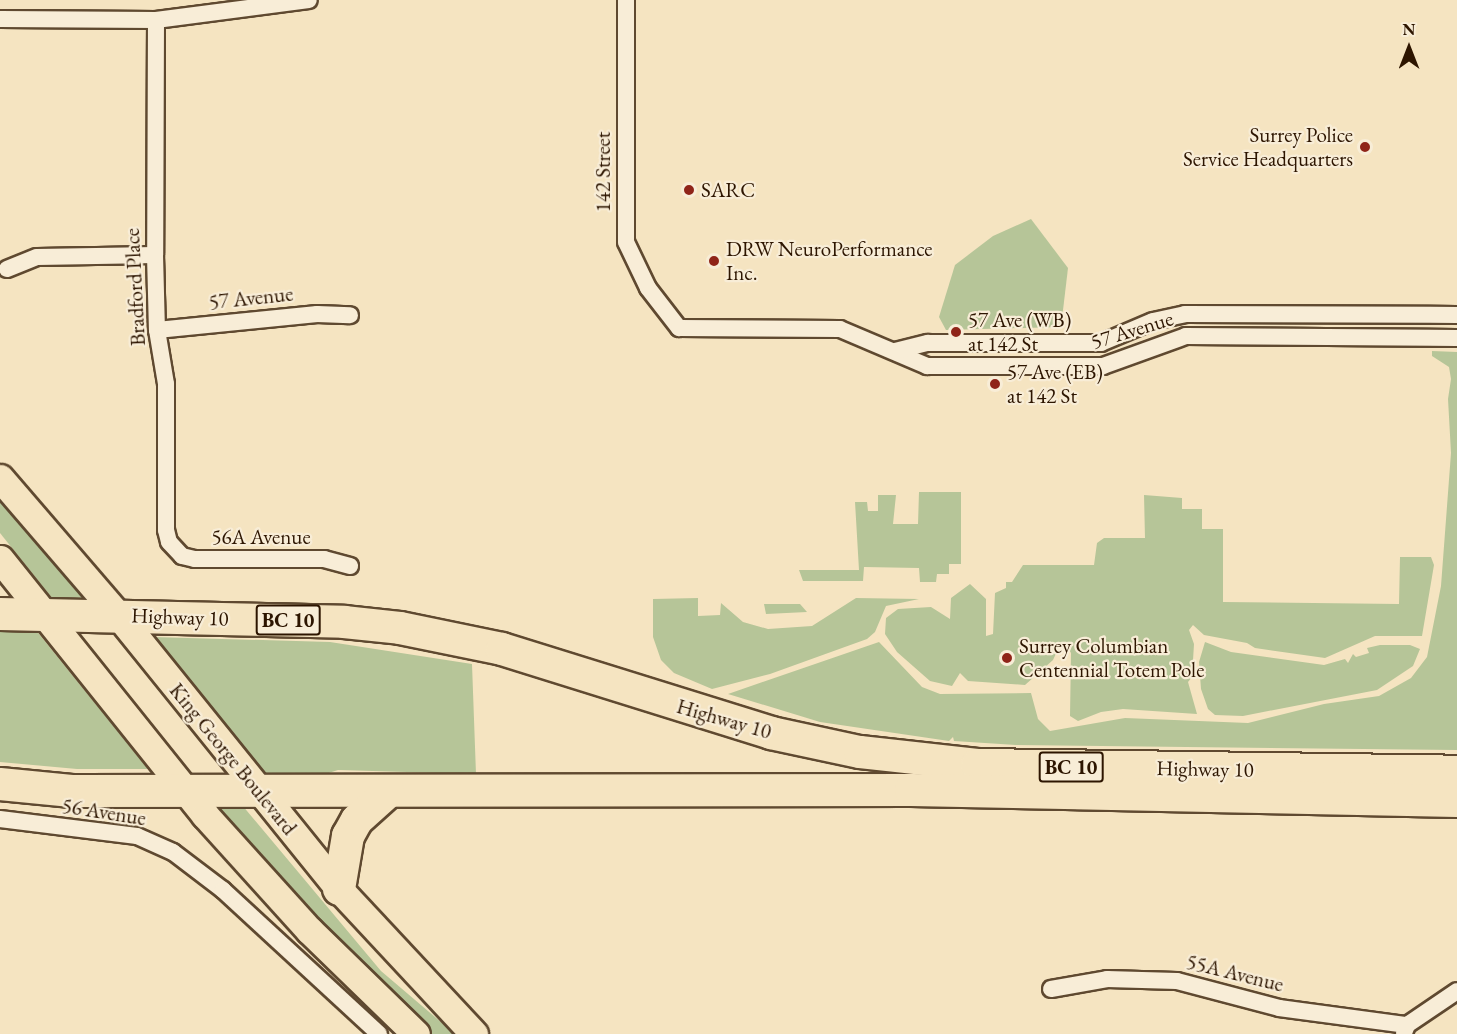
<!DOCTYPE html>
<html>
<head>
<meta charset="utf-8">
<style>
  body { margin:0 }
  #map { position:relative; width:1457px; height:1034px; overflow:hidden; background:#f5e4c1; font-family:"EB Garamond",serif }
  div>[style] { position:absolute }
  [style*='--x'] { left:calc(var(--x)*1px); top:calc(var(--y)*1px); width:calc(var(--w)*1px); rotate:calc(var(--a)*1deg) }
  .green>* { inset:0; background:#b6c598 }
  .roads { filter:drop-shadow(2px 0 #5f4930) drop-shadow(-2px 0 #5f4930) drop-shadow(0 2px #5f4930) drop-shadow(0 -2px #5f4930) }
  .street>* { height:16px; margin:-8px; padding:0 8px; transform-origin:8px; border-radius:8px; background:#f8edd7 }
  .primary>* { height:27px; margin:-13.5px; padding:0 13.5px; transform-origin:13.5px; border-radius:13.5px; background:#f5e4c1 }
  .highway>* { height:32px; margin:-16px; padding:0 16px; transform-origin:16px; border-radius:16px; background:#f5e4c1 }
  .dots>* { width:16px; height:16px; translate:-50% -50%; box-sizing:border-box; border:3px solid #f8edd7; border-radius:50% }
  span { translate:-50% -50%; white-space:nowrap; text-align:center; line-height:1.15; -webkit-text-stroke:4.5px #f8edd7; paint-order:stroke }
  .shield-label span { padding:2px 4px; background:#f8edd7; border:2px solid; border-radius:4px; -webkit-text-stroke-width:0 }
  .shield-label { font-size:20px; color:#2d1500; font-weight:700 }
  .poi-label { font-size:21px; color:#2d1500 }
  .right { translate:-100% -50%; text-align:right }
  .left { translate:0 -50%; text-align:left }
  .street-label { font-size:21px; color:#2d1500 }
  .north { position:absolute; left:1379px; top:18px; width:60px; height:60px; -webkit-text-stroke:4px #f8edd7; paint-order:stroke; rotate:0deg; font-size:16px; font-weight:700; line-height:24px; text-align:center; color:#2d1500 }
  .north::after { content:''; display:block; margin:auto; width:21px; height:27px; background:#2d1500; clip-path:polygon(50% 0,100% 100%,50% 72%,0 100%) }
</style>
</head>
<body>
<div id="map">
  <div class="green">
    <div style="clip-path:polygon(1031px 219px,1068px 268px,1061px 327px,946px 330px,939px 317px,955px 265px,993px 236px)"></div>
    <div style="clip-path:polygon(1432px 351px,1457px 352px,1457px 750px,1016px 745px,954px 741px,953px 737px,949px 741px,820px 722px,728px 694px,879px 642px,922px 687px,940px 694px,1031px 693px,1038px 719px,1050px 731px,1125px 718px,1248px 723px,1324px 704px,1379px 696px,1411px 678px,1427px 657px,1441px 586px,1451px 453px,1448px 399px,1451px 379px,1449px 367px,1432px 356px)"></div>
    <div style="clip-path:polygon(919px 492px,961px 492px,961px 564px,949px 564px,949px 574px,937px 574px,936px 582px,920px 582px,919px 568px,864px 567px,863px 581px,803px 581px,799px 570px,859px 570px,855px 502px,867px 502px,868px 511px,878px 511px,878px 495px,896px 495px,893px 524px,918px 524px)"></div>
    <div style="clip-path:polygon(0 495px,90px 601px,56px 603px,0 533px)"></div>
    <div style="clip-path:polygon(1144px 495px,1182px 498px,1182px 509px,1202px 509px,1202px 529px,1223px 529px,1223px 602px,1399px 604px,1400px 557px,1431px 557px,1434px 565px,1422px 636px,1375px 636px,1325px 658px,1255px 648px,1247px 643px,1204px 635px,1193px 625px,1189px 630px,1194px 644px,1192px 677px,1188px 682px,1197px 714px,1123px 709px,1101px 712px,1078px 721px,1070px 716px,1071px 653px,1066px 644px,1060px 645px,1053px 660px,1025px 685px,968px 681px,960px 673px,952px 686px,930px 681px,897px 652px,885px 634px,886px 618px,898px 609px,931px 607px,950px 619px,951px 598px,970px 584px,986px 599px,986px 636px,993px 634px,995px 593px,1006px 588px,1006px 582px,1012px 582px,1023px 565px,1094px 565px,1097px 543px,1104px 538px,1145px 538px)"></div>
    <div style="clip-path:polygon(698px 598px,698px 616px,720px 615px,721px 603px,743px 622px,768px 629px,812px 626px,856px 598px,919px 599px,886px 606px,875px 632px,867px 639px,770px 674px,712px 689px,674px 673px,661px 660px,653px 637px,653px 599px)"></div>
    <div style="clip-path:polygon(764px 604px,800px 604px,807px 612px,766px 614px)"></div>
    <div style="clip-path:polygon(0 629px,35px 629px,148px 769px,77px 769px,0 762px)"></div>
    <div style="clip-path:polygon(153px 637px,330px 642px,472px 664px,476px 774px,338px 770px,316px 777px,263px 776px,152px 640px)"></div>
    <div style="clip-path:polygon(1205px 642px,1231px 652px,1324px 665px,1345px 659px,1348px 663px,1353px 654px,1356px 657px,1369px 653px,1367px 648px,1380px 645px,1410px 645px,1420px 649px,1413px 666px,1377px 690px,1243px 716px,1215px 715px,1208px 709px,1201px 689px,1199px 662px)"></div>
    <div style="clip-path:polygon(210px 804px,242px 805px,381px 971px,455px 1034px,431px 1034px,379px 988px)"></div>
  </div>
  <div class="roads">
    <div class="street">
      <div style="--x:626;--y:0;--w:242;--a:90"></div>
      <div style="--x:626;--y:242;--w:51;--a:64.4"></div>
      <div style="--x:648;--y:288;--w:51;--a:52.2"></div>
      <div style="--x:679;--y:328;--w:161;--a:0.4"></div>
      <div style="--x:840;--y:329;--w:95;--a:23"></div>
      <div style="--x:927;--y:366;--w:176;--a:0"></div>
      <div style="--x:1103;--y:366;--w:88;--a:-19.9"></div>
      <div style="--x:1186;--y:336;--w:271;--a:0.4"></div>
      <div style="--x:0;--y:19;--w:156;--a:0.4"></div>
      <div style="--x:156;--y:20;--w:154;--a:-7.4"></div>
      <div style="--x:156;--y:20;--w:235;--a:90.2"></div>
      <div style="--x:155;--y:255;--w:75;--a:88.5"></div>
      <div style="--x:157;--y:330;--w:55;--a:80.5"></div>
      <div style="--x:166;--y:384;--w:146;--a:90"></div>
      <div style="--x:166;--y:530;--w:12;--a:76"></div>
      <div style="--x:169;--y:542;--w:19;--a:47"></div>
      <div style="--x:182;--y:556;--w:13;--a:13"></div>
      <div style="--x:195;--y:559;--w:129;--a:0"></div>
      <div style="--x:324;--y:559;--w:27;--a:15"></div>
      <div style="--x:7;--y:269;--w:32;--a:-22"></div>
      <div style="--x:37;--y:257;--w:118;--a:-1"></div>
      <div style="--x:157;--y:330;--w:161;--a:-5.7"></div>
      <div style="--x:317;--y:314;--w:33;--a:2"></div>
      <div style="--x:895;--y:351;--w:34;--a:-14"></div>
      <div style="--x:928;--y:343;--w:173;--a:0"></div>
      <div style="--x:1101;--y:343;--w:56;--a:-22.9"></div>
      <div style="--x:1153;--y:321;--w:33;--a:-12"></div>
      <div style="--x:1185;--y:314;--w:272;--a:0.2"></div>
      <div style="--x:0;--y:819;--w:138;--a:7.1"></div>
      <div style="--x:137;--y:836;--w:39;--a:24"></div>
      <div style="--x:173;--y:852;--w:63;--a:37.2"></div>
      <div style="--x:223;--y:890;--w:212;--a:42.7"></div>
      <div style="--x:1051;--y:989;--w:57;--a:-10.1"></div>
      <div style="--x:1107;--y:979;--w:70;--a:1.6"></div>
      <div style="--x:1177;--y:981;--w:106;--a:14.8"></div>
      <div style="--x:1279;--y:1008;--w:129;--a:7.6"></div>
      <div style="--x:1404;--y:1033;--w:9;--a:-69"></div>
      <div style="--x:1407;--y:1025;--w:60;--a:-34.2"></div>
    </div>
    <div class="primary">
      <div style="--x:0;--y:478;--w:181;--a:49.3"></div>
      <div style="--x:118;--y:615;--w:352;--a:51.1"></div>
      <div style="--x:339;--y:889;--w:198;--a:47"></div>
      <div style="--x:0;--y:559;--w:328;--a:51.3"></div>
      <div style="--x:205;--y:815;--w:155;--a:47.9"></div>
      <div style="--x:309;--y:930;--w:149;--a:44.2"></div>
    </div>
    <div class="highway">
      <div style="--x:0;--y:614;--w:344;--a:1.3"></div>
      <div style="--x:344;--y:622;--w:56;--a:6.1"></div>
      <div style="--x:400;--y:628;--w:104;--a:11.6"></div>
      <div style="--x:502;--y:649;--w:282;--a:17.3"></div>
      <div style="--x:771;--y:733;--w:91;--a:12.1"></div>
      <div style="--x:860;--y:752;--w:118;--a:6.3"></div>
      <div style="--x:977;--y:765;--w:480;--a:0.8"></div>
      <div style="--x:0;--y:784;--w:72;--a:5.6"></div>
      <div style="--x:72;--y:791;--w:839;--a:-0.07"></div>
      <div style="--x:911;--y:790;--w:546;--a:1.15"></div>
      <div style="--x:339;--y:889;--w:54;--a:-80.4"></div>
      <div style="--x:348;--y:836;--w:18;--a:-61"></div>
      <div style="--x:357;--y:820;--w:42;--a:-42.1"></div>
    </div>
  </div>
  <div class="dots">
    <div style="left:1365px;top:147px;background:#8f2418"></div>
    <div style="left:689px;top:190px;background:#8f2418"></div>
    <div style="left:714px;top:261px;background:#8f2418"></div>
    <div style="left:956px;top:332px;background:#8f2418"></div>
    <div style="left:995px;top:384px;background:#8f2418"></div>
    <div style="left:1007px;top:658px;background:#8f2418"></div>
  </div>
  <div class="shield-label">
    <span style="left:288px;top:620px">BC 10</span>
    <span style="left:1071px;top:767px">BC 10</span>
  </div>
  <div class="poi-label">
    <span class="right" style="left:1353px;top:147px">Surrey Police<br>Service Headquarters</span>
    <span class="left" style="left:701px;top:190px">SARC</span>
    <span class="left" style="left:726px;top:261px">DRW NeuroPerformance<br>Inc.</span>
    <span class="left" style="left:968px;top:332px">57 Ave (WB)<br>at 142 St</span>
    <span class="left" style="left:1007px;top:384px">57 Ave (EB)<br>at 142 St</span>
    <span class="left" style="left:1019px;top:658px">Surrey Columbian<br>Centennial Totem Pole</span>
  </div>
  <div class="street-label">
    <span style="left:603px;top:172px;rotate:-90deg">142 Street</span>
    <span style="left:135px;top:287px;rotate:-93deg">Bradford Place</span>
    <span style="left:251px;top:298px;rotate:-6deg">57 Avenue</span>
    <span style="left:1132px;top:330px;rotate:-17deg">57 Avenue</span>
    <span style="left:261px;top:537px">56A Avenue</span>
    <span style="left:180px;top:617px;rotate:2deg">Highway 10</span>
    <span style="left:724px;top:719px;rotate:16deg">Highway 10</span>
    <span style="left:233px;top:759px;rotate:51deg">King George Boulevard</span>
    <span style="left:1205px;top:769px;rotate:1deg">Highway 10</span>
    <span style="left:104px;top:812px;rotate:9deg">56 Avenue</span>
    <span style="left:1235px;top:973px;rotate:14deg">55A Avenue</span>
  </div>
  <div class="north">N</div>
</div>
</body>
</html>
